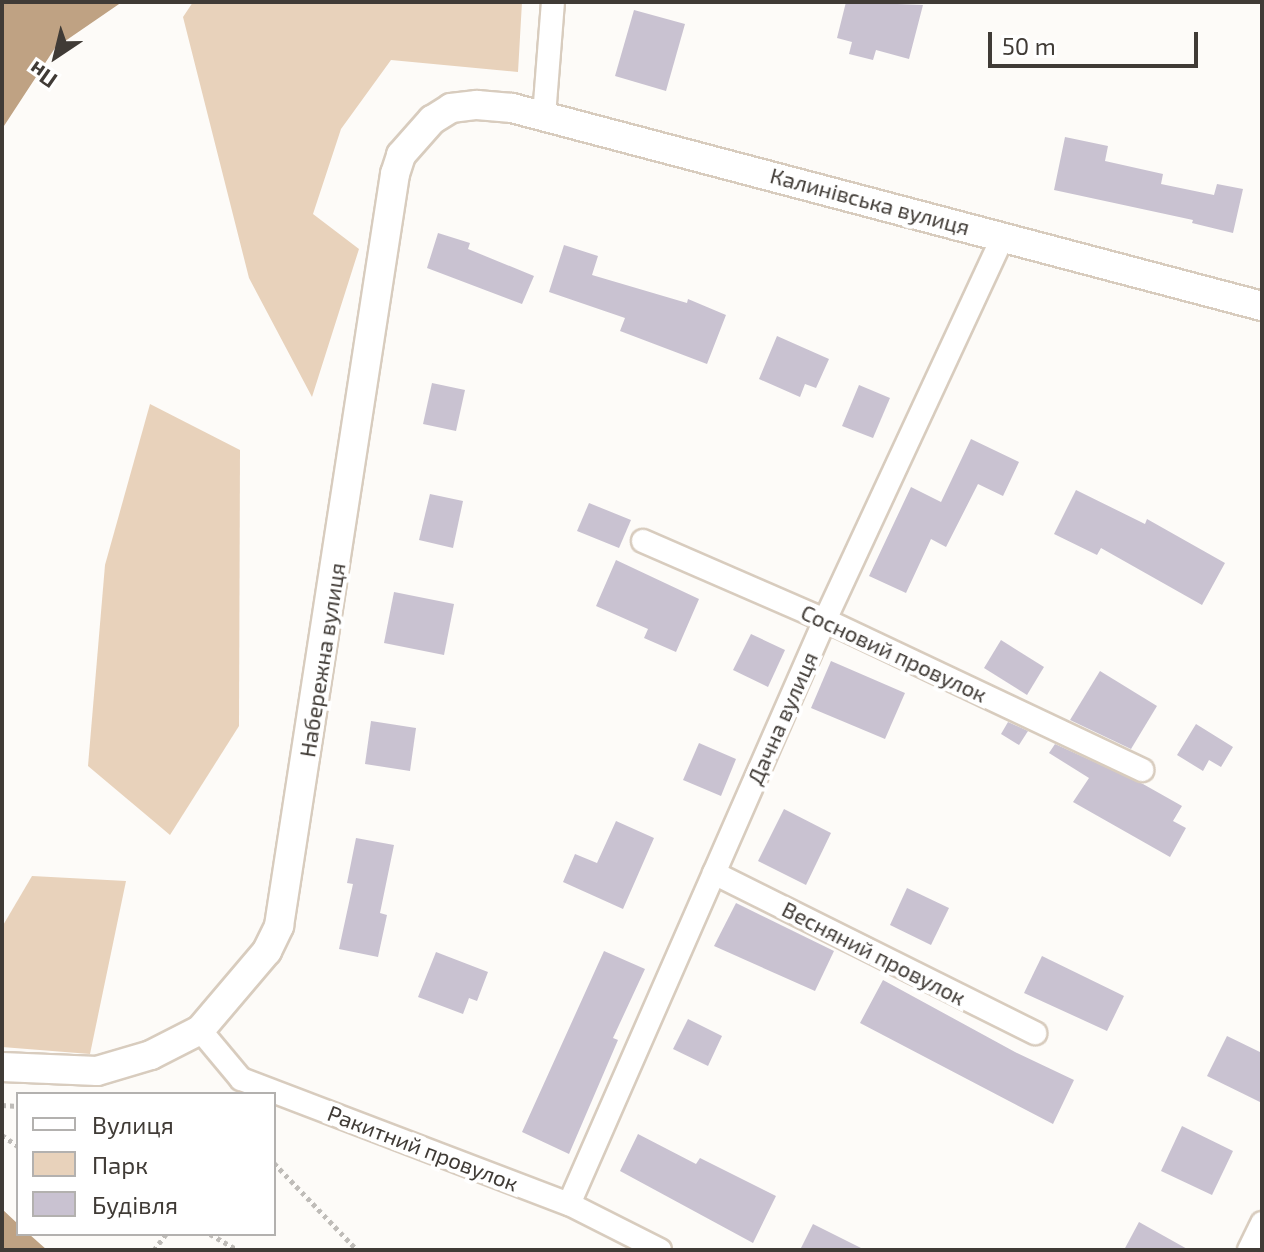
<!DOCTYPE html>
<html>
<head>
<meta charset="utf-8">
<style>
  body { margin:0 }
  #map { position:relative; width:1264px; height:1252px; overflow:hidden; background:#fdfbf8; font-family:"Exo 2",sans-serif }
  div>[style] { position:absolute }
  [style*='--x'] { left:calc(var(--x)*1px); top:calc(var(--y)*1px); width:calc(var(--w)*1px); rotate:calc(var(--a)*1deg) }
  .green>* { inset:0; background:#e8d2bb }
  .water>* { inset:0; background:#bfa283 }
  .building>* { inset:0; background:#c9c2d1 }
  .path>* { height:5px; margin-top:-2.5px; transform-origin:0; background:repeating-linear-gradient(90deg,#bfbcb8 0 4px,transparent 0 8px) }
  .roads { filter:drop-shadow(2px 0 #d8ccbe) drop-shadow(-2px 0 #d8ccbe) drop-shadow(0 2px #d8ccbe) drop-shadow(0 -2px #d8ccbe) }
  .minor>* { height:22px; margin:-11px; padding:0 11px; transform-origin:11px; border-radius:11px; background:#fff }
  .tertiary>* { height:28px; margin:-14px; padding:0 14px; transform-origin:14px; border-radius:14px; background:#fff }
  span { translate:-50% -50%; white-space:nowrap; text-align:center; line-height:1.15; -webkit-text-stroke:8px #fff; paint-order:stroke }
  .street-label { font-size:22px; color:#403b36 }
  .frame { position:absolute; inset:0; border:4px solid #403b36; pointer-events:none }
  .legend { position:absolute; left:16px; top:1092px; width:260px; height:144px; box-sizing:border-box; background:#fff; border:2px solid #b3b1af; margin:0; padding:10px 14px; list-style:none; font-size:24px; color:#403b36 }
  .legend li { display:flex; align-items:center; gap:16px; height:40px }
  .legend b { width:40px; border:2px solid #b3b1af }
  .north { position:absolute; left:16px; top:16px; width:80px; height:80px; -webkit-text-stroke:6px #fff; paint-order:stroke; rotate:215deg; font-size:22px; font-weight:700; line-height:32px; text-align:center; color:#403b36 }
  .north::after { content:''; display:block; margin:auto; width:28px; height:36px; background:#403b36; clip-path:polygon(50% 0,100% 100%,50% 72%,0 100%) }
  .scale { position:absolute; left:988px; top:32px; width:210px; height:36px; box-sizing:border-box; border:4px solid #403b36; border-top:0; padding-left:10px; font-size:24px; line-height:28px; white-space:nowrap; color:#403b36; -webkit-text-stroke:6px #fff; paint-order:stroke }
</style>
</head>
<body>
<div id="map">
  <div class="green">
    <div style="clip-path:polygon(193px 2px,522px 2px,518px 72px,391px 60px,341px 129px,313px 214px,359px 249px,312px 397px,249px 278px,183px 17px)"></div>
    <div style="clip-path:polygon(150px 404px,240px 450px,239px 726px,170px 835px,88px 766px,105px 565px)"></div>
    <div style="clip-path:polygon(32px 876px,126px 881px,90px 1054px,2px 1047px,2px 927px)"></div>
  </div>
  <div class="water">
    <div style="clip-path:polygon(2px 2px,122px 2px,55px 48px,2px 129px)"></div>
    <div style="clip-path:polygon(2px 1209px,18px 1224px,18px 1234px,29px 1234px,47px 1250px,2px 1250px)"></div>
  </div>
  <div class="building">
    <div style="clip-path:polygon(846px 2px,923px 5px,909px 59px,876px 50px,873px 60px,849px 54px,852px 42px,837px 38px)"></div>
    <div style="clip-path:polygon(634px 10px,685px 24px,666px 91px,615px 76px)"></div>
    <div style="clip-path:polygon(1065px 137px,1108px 146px,1105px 161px,1163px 174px,1161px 184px,1214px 195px,1217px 184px,1243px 189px,1233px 233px,1192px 223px,1193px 220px,1054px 190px)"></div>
    <div style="clip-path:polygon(438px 233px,470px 243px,468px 249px,534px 276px,522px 304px,427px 268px)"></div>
    <div style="clip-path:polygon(564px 245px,598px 256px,592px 275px,687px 303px,688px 299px,726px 315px,707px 364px,620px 331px,625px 318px,549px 292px)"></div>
    <div style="clip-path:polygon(777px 336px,829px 359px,816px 388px,805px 384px,800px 397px,759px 379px)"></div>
    <div style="clip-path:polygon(432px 383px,465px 390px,456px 431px,423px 424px)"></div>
    <div style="clip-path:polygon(859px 385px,890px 398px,873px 438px,842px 426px)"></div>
    <div style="clip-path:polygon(971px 439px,1019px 462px,1003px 496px,978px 484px,946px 547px,931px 539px,906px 593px,869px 576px,911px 487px,941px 502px)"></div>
    <div style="clip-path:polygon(1076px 490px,1145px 524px,1147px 519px,1225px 563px,1202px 605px,1101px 548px,1097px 555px,1054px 534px)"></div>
    <div style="clip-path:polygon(430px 494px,463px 501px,453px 548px,419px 540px)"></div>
    <div style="clip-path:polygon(589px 503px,631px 520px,619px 548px,577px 531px)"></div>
    <div style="clip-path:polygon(616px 560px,699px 599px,676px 652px,644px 638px,648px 629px,596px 606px)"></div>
    <div style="clip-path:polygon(394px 592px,454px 604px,444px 655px,384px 643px)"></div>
    <div style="clip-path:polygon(751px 634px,785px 650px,768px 687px,733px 670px)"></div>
    <div style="clip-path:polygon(1001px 640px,1044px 667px,1027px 695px,984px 668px)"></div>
    <div style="clip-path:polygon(831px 661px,905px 693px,885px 739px,811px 708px)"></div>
    <div style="clip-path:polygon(1100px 671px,1157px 706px,1131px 749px,1070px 720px)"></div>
    <div style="clip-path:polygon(371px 721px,416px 728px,410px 771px,365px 764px)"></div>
    <div style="clip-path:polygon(1008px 722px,1028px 731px,1019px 745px,1001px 734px)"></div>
    <div style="clip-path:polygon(1196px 724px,1233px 747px,1221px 767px,1209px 760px,1203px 771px,1177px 755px)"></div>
    <div style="clip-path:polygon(699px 743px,736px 759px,721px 796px,683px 780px)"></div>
    <div style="clip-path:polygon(1055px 744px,1143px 784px,1182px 806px,1173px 821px,1186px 828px,1170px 857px,1073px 802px,1089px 778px,1049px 753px)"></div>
    <div style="clip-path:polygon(784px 809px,831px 833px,806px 885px,758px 861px)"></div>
    <div style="clip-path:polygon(616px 821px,654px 838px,623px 909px,563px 882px,575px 854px,597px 863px)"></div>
    <div style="clip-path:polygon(356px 838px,394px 845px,380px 913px,387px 915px,378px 957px,339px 949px,353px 884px,347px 883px)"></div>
    <div style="clip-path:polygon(907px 888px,949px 908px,931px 945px,890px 925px)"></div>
    <div style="clip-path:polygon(736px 903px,834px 951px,815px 991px,714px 946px)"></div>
    <div style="clip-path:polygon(604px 951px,645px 969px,613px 1038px,618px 1040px,569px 1154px,522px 1132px)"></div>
    <div style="clip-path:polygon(436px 952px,488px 972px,477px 1001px,469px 998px,463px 1014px,418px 997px)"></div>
    <div style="clip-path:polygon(1042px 956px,1124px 996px,1107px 1031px,1024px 993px)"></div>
    <div style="clip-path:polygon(883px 980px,1015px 1052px,1074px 1080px,1053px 1124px,860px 1023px)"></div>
    <div style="clip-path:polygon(688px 1019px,722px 1036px,708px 1066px,673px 1049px)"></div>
    <div style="clip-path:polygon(1227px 1036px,1262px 1053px,1262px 1103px,1207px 1076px)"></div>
    <div style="clip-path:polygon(1182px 1126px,1233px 1151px,1212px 1195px,1161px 1171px)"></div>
    <div style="clip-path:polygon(638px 1134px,696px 1164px,700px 1158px,776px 1196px,753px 1243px,620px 1171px)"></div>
    <div style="clip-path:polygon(1139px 1222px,1189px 1250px,1124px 1250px)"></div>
    <div style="clip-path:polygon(813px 1224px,865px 1250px,800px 1250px)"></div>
  </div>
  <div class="path">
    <div style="--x:2;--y:1105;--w:16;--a:4"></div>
    <div style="--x:2;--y:1135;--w:19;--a:35"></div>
    <div style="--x:274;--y:1163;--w:120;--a:46.3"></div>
    <div style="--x:210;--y:1234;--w:32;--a:30"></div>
    <div style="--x:154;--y:1250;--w:20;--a:-53"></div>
  </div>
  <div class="roads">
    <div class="minor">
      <div style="--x:544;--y:116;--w:114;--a:-85.5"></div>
      <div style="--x:643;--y:541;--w:198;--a:23.5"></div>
      <div style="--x:825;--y:620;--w:351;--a:25.3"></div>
      <div style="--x:714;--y:873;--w:359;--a:26.5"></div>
      <div style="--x:200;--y:1030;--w:64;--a:50.1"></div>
      <div style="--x:241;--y:1079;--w:351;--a:20.9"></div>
      <div style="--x:569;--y:1204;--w:102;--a:26.8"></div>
      <div style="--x:569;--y:1204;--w:638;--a:-66.33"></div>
      <div style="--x:825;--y:620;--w:423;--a:-65.1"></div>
      <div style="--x:1249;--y:1250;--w:30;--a:-64"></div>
    </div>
    <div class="tertiary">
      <div style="--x:2;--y:1067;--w:95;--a:2.4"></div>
      <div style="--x:97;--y:1071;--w:56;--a:-16.5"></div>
      <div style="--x:151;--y:1055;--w:55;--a:-27"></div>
      <div style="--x:200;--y:1030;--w:104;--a:-49.7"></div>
      <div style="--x:267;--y:951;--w:28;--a:-64"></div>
      <div style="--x:279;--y:926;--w:761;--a:-81.23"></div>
      <div style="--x:395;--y:174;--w:20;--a:-72"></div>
      <div style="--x:401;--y:155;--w:47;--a:-48.5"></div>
      <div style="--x:432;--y:120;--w:22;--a:-32"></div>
      <div style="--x:451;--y:108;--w:26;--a:-7"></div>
      <div style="--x:477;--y:105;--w:35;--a:5"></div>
      <div style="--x:512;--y:108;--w:776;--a:14.79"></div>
    </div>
  </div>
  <div class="street-label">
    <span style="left:870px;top:201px;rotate:15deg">Калинівська вулиця</span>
    <span style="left:894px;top:653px;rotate:25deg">Сосновий провулок</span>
    <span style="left:322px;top:660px;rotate:-81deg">Набережна вулиця</span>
    <span style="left:782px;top:718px;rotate:-66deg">Дачна вулиця</span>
    <span style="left:874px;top:953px;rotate:27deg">Весняний провулок</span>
    <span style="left:423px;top:1148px;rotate:21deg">Ракитний провулок</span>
  </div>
  <div class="frame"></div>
  <ul class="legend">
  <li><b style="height:10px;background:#fff"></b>Вулиця</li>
  <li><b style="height:22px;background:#e8d2bb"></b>Парк</li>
  <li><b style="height:22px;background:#c9c2d1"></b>Будівля</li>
  </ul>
  <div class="north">Пн</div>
  <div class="scale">50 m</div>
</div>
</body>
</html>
